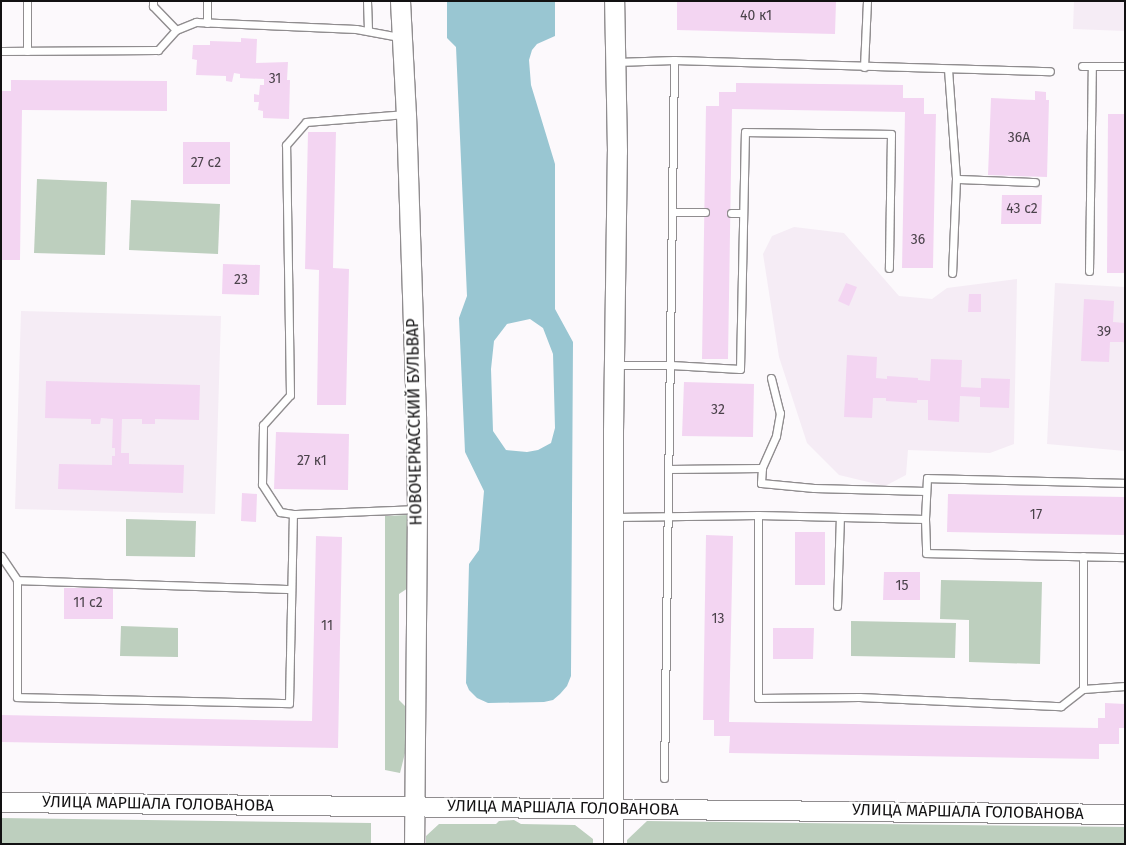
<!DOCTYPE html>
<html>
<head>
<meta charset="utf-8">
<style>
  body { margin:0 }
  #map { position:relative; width:1126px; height:845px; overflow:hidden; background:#fcf9fc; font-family:"Fira Sans",sans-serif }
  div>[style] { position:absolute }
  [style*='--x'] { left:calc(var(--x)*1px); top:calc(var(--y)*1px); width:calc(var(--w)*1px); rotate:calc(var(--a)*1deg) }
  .built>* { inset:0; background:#f5ecf5 }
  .green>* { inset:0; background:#bdcfbe }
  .water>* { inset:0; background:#99c6d2 }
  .building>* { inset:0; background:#f3d5f2 }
  .roads { filter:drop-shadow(1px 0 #908d8f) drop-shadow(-1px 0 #908d8f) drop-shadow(0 1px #908d8f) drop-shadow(0 -1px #908d8f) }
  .lane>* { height:7px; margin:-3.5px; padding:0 3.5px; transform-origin:3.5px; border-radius:3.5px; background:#fff }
  .secondary>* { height:19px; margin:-9.5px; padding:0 9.5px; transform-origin:9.5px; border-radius:9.5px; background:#fff }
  span { translate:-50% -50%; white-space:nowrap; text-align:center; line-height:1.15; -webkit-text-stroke:4px #fff; paint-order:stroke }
  .number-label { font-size:14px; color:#4a424a }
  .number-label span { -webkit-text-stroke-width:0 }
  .street-label { font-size:16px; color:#121112 }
  .frame { position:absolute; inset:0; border:2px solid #121112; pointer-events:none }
</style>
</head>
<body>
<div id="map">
  <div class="built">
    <div style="clip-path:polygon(1074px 1px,1125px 1px,1125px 31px,1073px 29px)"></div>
    <div style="clip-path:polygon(794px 227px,844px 233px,899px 296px,932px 299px,947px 288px,1017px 279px,1014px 444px,990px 453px,908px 450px,906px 475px,885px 486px,839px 475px,807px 443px,779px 357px,763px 254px,772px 236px)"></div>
    <div style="clip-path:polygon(1055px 283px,1125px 287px,1125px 451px,1047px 444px)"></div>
    <div style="clip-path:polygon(21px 311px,221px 316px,215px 514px,15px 509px)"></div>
  </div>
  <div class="green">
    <div style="clip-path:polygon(37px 179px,107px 182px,105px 255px,34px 253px)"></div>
    <div style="clip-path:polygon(131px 200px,220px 204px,218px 254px,129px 250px)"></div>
    <div style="clip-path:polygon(407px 515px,408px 588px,399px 594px,399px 700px,405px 706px,405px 753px,400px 773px,385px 770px,385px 516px)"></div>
    <div style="clip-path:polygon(126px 519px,196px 521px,195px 557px,126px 556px)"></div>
    <div style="clip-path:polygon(941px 580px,1042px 582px,1040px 664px,969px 662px,969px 620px,940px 619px)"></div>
    <div style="clip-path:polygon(851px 621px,956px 623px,955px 658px,851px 656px)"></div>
    <div style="clip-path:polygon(121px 626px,178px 628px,178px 657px,120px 656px)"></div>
    <div style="clip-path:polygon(1px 818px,371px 823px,371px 844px,1px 844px)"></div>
    <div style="clip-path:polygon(514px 820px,521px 824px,575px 825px,593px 839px,593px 844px,426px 844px,426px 836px,439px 824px,496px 824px,499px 821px)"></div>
    <div style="clip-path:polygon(647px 821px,1125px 827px,1125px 844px,627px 844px,627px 840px)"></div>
  </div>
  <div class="water">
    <div style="clip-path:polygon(evenodd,447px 1px,555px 1px,555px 36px,537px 44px,532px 50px,529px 60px,531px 85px,555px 164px,555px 309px,573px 342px,571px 676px,567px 686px,560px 694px,553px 700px,544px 702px,488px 703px,477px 698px,469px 690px,466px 683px,469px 564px,479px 550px,484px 491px,465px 452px,459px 318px,467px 296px,456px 47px,447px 38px,447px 1px,530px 319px,543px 328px,553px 354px,555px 428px,551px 443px,538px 450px,527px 452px,506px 450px,493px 431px,491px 369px,494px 341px,507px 324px,530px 319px)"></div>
  </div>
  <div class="building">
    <div style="clip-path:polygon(677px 1px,836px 1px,835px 34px,677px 30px)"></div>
    <div style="clip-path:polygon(241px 38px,257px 39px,256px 63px,288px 62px,287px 80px,290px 80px,289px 119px,263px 118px,263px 111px,258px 110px,259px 102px,254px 102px,254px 94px,259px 95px,260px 85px,264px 85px,264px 79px,240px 78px,240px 74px,234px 73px,232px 82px,226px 81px,226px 76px,196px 75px,197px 60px,192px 59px,193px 45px,210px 45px,210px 41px,241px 42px)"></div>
    <div style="clip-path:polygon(11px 80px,167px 81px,167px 111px,22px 110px,20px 260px,1px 260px,1px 91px,11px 91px)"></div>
    <div style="clip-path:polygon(736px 83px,903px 85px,903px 98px,924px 98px,924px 114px,936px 114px,933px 268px,902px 268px,905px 112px,732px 109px,728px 359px,702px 359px,706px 106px,719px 106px,719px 92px,736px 92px)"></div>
    <div style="clip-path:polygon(1035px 91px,1046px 92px,1046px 100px,1049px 100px,1047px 177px,988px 175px,991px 98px,1035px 100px)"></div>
    <div style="clip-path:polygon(1108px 114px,1125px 114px,1125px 273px,1107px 273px)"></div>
    <div style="clip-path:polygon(308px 132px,336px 132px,333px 268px,349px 269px,346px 405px,317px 405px,319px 270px,305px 269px)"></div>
    <div style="clip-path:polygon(183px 142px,230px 142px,230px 184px,183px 184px)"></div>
    <div style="clip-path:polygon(1002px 195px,1042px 195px,1041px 224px,1001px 224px)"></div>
    <div style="clip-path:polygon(223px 264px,260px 265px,259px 295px,222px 294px)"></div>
    <div style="clip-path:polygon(846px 283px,857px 287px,849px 306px,838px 301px)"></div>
    <div style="clip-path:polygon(969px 294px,981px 294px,981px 312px,968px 312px)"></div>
    <div style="clip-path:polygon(1084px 299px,1114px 301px,1113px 322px,1125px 323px,1125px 345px,1123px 342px,1110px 342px,1109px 362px,1081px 361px)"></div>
    <div style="clip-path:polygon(847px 355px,877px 357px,876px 378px,887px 379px,887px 376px,918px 378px,918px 380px,930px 381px,931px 359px,962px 360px,961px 387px,981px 388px,981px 378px,1010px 379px,1009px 408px,980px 407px,980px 397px,960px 396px,959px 422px,928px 420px,928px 400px,917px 400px,917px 403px,886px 401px,886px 398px,873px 398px,872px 418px,844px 417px)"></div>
    <div style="clip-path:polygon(46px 381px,200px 385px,199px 420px,155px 419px,155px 424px,142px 424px,142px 419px,122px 419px,121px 453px,129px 453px,129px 464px,184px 465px,183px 493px,58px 489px,59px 464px,112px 465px,112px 456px,115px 456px,115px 448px,112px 448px,113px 419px,101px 418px,100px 424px,91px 424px,91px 419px,45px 418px)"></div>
    <div style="clip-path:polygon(684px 382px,754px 384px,753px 437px,682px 436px)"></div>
    <div style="clip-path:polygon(276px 432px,349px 434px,348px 490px,274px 489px)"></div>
    <div style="clip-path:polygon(242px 493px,257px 494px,256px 522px,241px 521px)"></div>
    <div style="clip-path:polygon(948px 494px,1125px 497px,1125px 535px,947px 532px)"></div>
    <div style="clip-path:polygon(795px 532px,825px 532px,825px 585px,795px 585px)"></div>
    <div style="clip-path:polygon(706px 535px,733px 536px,729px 722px,1098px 728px,1098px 718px,1105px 718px,1105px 703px,1125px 704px,1125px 728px,1119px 728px,1119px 744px,1099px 744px,1099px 759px,729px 753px,730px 736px,714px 736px,714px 720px,703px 720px)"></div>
    <div style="clip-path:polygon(316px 536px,342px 537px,338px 748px,1px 742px,1px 715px,312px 721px)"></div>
    <div style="clip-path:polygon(884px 572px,920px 572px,920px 600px,883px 600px)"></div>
    <div style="clip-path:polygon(64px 588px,113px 588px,113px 619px,64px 619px)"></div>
    <div style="clip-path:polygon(773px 628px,814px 628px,813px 659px,773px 659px)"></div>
  </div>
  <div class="roads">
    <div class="lane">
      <div style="--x:27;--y:1;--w:50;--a:90"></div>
      <div style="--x:153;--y:1;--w:5;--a:90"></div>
      <div style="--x:153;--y:6;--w:33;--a:46"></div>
      <div style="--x:367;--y:1;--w:29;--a:88"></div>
      <div style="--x:207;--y:23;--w:22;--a:-90"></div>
      <div style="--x:1;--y:51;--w:157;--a:-0.4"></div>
      <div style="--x:158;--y:50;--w:27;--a:-48"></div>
      <div style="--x:176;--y:30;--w:22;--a:-22"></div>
      <div style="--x:196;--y:22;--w:160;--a:2.5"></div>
      <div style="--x:356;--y:29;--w:44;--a:10.5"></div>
      <div style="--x:616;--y:62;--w:58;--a:-2"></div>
      <div style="--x:674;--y:60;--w:376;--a:1.7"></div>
      <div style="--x:1082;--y:66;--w:43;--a:0"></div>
      <div style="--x:864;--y:67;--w:66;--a:-87.4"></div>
      <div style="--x:948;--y:69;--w:110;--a:85.8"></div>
      <div style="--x:956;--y:179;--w:94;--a:92.4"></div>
      <div style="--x:956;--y:179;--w:79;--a:2.2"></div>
      <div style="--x:672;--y:212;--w:33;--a:0"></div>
      <div style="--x:731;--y:213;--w:12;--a:0"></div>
      <div style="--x:1089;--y:271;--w:205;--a:-89.2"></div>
      <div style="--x:615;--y:365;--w:56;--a:0"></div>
      <div style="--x:671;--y:365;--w:69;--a:3.3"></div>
      <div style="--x:740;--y:369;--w:237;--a:-88.8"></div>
      <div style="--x:745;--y:132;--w:146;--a:0.8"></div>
      <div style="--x:891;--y:134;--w:134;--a:90.9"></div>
      <div style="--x:771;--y:378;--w:36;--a:76"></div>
      <div style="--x:780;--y:413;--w:23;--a:100"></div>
      <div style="--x:776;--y:436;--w:35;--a:114"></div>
      <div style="--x:762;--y:468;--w:15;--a:94"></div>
      <div style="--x:761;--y:483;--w:53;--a:5.4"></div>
      <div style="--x:814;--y:488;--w:112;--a:1.5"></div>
      <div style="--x:668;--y:469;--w:94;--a:-0.6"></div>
      <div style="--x:293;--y:514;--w:13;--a:-171"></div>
      <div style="--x:280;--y:512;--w:33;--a:-123"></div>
      <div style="--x:262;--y:484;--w:59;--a:-89"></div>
      <div style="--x:263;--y:425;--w:40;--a:-48"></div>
      <div style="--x:290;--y:395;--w:250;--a:-90.9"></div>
      <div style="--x:286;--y:145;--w:30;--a:-49"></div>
      <div style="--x:306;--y:122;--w:100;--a:-4.6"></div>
      <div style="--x:758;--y:515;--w:167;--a:1.4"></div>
      <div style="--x:925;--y:519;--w:34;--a:88"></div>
      <div style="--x:926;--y:553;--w:199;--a:1.2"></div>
      <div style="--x:614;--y:517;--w:144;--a:-0.8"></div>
      <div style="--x:758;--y:515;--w:183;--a:90"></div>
      <div style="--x:758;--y:698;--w:101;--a:-0.6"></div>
      <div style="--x:859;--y:697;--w:202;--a:2.6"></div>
      <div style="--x:1061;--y:706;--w:28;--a:-38"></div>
      <div style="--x:1083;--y:689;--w:42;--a:-4.1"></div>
      <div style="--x:925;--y:519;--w:41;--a:-87.2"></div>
      <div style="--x:927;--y:478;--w:198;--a:1.4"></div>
      <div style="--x:1;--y:556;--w:29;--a:56"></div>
      <div style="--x:17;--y:580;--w:117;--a:90"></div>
      <div style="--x:17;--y:697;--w:272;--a:1.3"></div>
      <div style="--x:289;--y:703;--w:189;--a:-88.8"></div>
      <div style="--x:293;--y:514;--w:122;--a:-2.3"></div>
      <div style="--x:17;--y:580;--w:274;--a:1.9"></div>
      <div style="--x:837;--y:606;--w:89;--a:-88.1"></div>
      <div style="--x:1083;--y:689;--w:133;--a:-90"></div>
      <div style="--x:664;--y:778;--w:718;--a:-89.2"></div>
    </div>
    <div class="secondary">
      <div style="--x:400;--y:1;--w:113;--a:87"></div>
      <div style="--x:406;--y:114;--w:299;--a:88.1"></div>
      <div style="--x:416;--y:413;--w:96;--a:89.4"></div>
      <div style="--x:417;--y:509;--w:335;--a:90.5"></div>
      <div style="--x:1;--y:802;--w:1124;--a:0.61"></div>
      <div style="--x:613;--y:844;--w:413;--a:-90"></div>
      <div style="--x:613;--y:431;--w:280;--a:-89.2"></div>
      <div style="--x:617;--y:151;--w:150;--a:-91.1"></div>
    </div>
  </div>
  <div class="number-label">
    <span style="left:756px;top:16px">40 к1</span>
    <span style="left:275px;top:79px">31</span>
    <span style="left:1019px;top:138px">36А</span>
    <span style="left:206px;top:163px">27 с2</span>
    <span style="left:1022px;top:209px">43 с2</span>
    <span style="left:918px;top:240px">36</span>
    <span style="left:241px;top:280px">23</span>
    <span style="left:1104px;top:332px">39</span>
    <span style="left:718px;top:410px">32</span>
    <span style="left:312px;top:461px">27 к1</span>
    <span style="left:1036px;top:515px">17</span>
    <span style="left:902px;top:586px">15</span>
    <span style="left:88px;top:603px">11 с2</span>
    <span style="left:718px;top:619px">13</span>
    <span style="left:327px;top:626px">11</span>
  </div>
  <div class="street-label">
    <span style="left:415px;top:422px;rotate:-91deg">НОВОЧЕРКАССКИЙ БУЛЬВАР</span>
    <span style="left:158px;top:804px;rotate:1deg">УЛИЦА МАРШАЛА ГОЛОВАНОВА</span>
    <span style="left:563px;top:808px;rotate:1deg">УЛИЦА МАРШАЛА ГОЛОВАНОВА</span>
    <span style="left:968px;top:812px;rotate:1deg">УЛИЦА МАРШАЛА ГОЛОВАНОВА</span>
  </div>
  <div class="frame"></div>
</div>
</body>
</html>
